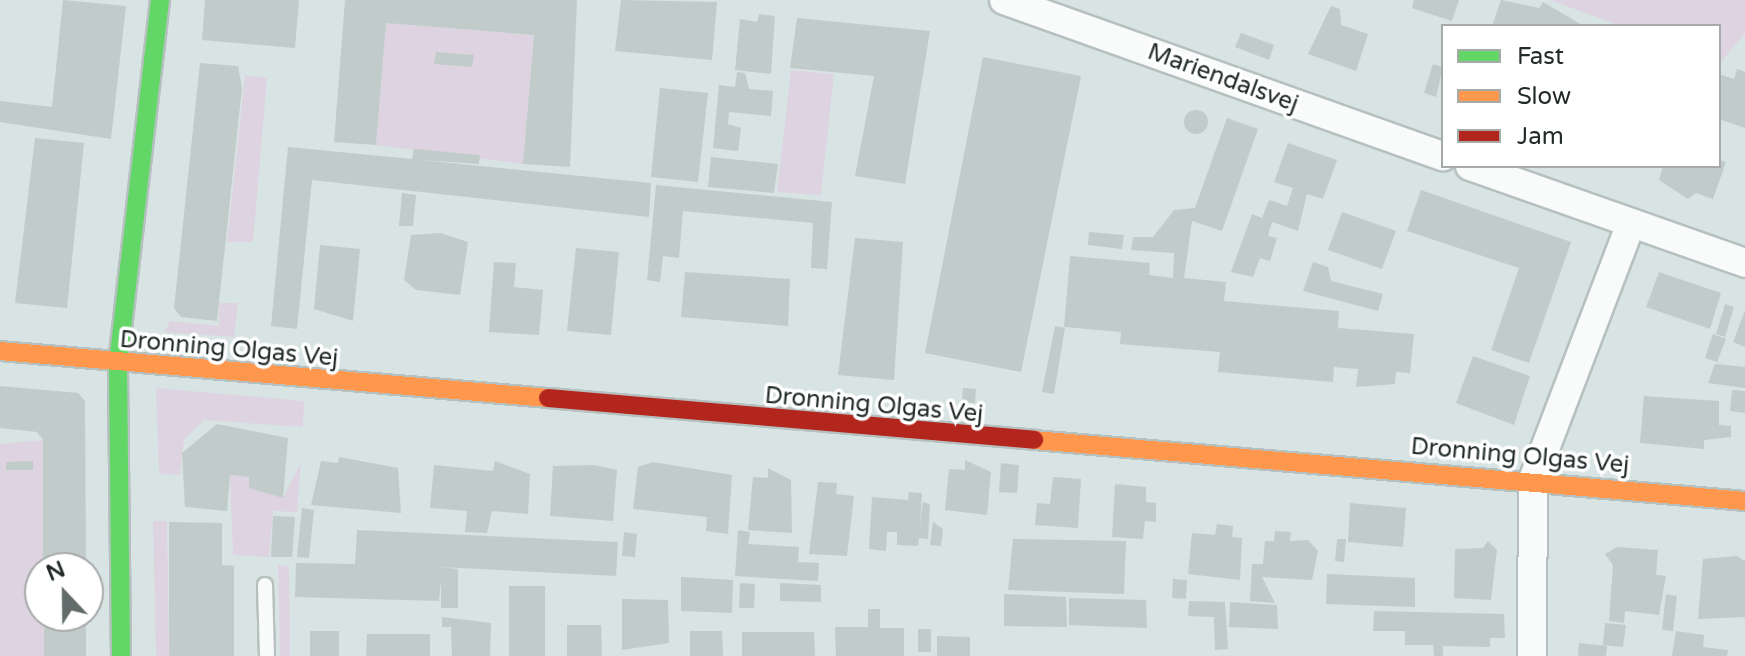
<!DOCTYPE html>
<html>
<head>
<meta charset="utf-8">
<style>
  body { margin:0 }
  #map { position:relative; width:1745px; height:656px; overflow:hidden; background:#d7e4e3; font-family:"Varela Round",sans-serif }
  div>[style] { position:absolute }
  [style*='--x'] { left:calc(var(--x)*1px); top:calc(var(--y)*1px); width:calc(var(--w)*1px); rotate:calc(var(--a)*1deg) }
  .green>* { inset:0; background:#ded3e1 }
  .building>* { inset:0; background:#c1cbca }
  .round { border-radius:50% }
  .roads { filter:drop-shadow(2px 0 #b6c0bf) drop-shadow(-2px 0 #b6c0bf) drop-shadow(0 2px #b6c0bf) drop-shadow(0 -2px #b6c0bf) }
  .lane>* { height:14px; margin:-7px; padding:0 7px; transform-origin:7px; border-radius:7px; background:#f9fbfb }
  .street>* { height:28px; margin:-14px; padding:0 14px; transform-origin:14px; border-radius:14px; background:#f9fbfb }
  .fast>* { height:18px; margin:-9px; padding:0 9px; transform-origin:9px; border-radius:9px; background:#63d668 }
  .slow>* { height:18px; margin:-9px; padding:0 9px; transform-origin:9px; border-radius:9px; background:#ff974d }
  .jam>* { height:18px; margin:-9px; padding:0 9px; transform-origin:9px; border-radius:9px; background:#b3261e }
  span { translate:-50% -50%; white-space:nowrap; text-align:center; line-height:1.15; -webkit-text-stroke:7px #fff; paint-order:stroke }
  .street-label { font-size:24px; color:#222b2a }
  .legend { position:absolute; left:1441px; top:24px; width:280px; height:144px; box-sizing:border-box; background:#fff; border:2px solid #a7aaaa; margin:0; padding:10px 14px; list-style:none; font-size:24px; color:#222b2a }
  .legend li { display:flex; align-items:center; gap:16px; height:40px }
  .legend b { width:40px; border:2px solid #a7aaaa }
  .north { position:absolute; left:24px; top:552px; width:80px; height:80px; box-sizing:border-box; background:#fff; border:2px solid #a7aaaa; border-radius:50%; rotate:338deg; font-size:22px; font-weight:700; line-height:32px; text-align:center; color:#222b2a }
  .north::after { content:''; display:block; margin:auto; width:28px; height:36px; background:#616c6b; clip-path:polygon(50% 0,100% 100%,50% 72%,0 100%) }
</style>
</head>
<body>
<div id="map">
  <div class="green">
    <div style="clip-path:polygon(1550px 0,1745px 0,1745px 33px,1720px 63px,1719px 26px,1621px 26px)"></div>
    <div style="clip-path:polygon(386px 23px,534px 35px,523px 164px,376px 145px)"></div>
    <div style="clip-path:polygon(791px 70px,834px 74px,821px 195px,777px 192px)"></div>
    <div style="clip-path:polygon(245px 75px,267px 78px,253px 242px,227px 242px)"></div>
    <div style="clip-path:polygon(219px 303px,238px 303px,234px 337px,164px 332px,170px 321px,219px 326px)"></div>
    <div style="clip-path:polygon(156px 388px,304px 401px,303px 427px,204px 420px,184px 440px,180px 475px,159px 474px)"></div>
    <div style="clip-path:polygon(43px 440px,44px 656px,0 656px,0 444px)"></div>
    <div style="clip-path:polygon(301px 463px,297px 512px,273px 511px,269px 557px,233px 555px,230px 475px,249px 477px,283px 498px)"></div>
    <div style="clip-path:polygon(153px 521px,167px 521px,169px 656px,156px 656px)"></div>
    <div style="clip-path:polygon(278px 565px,289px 566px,290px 656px,280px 656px)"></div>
  </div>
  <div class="building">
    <div style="clip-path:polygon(63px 0,126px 6px,111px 139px,0 122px,0 101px,52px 107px)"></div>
    <div style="clip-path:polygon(205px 0,299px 0,295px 48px,202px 40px)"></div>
    <div style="clip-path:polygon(345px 0,577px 0,570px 167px,523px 164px,534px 35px,386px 23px,376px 145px,334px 142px)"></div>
    <div style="clip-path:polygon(621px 0,717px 2px,712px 60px,615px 51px)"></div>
    <div style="clip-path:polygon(1414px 0,1459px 0,1452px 21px,1412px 8px)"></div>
    <div style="clip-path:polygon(1501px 0,1539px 8px,1543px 2px,1584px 26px,1492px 26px)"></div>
    <div style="clip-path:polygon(1331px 6px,1340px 9px,1341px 25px,1368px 34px,1356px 71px,1308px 54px)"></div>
    <div style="clip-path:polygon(759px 14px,775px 16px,771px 74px,735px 70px,740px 19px,757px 22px)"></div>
    <div style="clip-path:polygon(797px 18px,930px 31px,905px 184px,855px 176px,874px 76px,790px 68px)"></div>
    <div style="clip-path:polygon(1241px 33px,1274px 45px,1269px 60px,1235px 47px)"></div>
    <div style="clip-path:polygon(436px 52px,474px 55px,472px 67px,434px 64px)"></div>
    <div style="clip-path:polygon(983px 57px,1081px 76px,1021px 372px,925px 353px)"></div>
    <div style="clip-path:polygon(200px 63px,238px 66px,242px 88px,217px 321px,181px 317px,174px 308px)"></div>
    <div style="clip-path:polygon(1433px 64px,1443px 67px,1436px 97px,1424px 93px)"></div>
    <div style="clip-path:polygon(1737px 69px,1745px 72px,1745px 128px,1719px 119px,1719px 74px,1734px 79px)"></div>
    <div style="clip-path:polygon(737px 72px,745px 73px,749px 89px,773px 91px,771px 116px,729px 112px,728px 124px,741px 128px,738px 151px,713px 148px,719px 85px,735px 87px)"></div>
    <div style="clip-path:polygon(660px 88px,708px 93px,698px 182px,651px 177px)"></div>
    <div class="round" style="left:1184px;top:110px;width:24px;height:24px"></div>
    <div style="clip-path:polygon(1227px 118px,1258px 129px,1222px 231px,1192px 221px,1184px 278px,1226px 282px,1224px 301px,1339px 311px,1338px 328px,1414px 334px,1410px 373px,1396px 372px,1395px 384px,1356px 387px,1358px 369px,1334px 367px,1333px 382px,1218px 372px,1220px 352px,1120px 344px,1121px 332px,1064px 327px,1070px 256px,1150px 263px,1149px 275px,1173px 278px,1174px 253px,1131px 250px,1133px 237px,1153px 237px,1174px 210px,1195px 208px)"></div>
    <div style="clip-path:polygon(35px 138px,84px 143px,67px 308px,15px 303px)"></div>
    <div style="clip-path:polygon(1288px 143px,1337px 160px,1323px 199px,1307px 194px,1298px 231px,1272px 222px,1268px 236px,1277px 238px,1270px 261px,1260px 258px,1253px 277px,1231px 272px,1252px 214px,1262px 218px,1269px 200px,1287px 206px,1293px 188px,1274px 182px)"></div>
    <div style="clip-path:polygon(288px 147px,412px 159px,414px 149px,480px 155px,479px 164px,421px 160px,651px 183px,649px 217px,312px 180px,297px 329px,271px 326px)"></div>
    <div style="clip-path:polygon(711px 157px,778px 164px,774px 193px,708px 187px)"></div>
    <div style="clip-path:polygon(1719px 160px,1726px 162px,1713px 199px,1696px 193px,1688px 199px,1659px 180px,1663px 166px,1719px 166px)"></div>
    <div style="clip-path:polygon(656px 185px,832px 202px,827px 269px,811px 268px,813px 223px,683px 211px,679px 258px,663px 256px,660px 282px,647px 280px)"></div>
    <div style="clip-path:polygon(1421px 190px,1571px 242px,1529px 363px,1491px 350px,1519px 268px,1407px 231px)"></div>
    <div style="clip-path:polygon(402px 193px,416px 195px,413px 226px,399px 226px)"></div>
    <div style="clip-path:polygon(1342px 212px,1396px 231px,1382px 269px,1328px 250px)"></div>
    <div style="clip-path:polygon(1089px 232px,1124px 235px,1122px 249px,1088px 245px)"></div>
    <div style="clip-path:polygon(440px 233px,468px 242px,460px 295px,416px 290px,404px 280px,411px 235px)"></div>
    <div style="clip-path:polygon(855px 238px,903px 242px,894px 380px,838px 375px)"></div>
    <div style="clip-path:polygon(320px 245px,360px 249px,353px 321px,314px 309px)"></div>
    <div style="clip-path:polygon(576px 248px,619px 252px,611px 335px,567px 331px)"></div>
    <div style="clip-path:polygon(494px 262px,516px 263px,514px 287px,543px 290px,539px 335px,489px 332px)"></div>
    <div style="clip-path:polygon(1313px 262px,1328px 267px,1331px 281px,1383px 294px,1378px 311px,1303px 291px)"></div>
    <div style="clip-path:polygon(685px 272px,790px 279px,788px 326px,681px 317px)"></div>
    <div style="clip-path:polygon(1659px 272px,1721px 293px,1710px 329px,1646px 307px)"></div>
    <div style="clip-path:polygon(1725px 304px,1734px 307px,1725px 337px,1716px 334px)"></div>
    <div style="clip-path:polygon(1745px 310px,1745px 347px,1733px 342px)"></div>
    <div style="clip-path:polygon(1055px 326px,1065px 328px,1054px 394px,1042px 392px)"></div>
    <div style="clip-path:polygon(1713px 334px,1726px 339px,1717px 362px,1705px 358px)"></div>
    <div style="clip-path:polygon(1473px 356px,1530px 376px,1514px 425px,1456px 403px)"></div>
    <div style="clip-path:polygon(1715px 364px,1745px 367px,1745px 388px,1708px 383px)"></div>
    <div style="clip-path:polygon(0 386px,78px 393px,85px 401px,86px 568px,43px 568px,43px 440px,37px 432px,0 428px)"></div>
    <div style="clip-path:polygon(963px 388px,976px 389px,975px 403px,962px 402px)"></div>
    <div style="clip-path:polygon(1732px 390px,1745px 391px,1745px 413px,1730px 411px)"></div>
    <div style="clip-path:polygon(1644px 396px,1719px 401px,1719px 425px,1731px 426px,1731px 437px,1704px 440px,1704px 449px,1640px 443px)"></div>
    <div style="clip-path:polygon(217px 424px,288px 438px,283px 498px,249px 488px,249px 477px,230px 475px,227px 511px,185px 507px,182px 453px)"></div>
    <div style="clip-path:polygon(339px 457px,398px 468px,401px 513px,311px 505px,321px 461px,338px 463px)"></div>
    <div style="clip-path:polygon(965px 460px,991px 472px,987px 515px,945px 510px,949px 469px,965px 470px)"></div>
    <div style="clip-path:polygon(33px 461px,33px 470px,6px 470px,6px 462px)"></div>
    <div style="clip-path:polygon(495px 461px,530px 474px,528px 514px,492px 511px,487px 533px,465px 532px,467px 511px,430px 508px,434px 465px,493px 471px)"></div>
    <div style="clip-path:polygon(653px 462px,732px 475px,728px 534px,706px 531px,707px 517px,633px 509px,638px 467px)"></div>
    <div style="clip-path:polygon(1001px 463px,1019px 465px,1017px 493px,999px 492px)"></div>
    <div style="clip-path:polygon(594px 465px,617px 470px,613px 521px,550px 516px,553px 466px)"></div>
    <div style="clip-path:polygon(768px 468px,791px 480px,792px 533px,748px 530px,753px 477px,768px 478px)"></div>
    <div style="clip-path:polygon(1053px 477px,1081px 479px,1078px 528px,1035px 525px,1037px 503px,1050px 504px)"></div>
    <div style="clip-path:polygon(818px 482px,837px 483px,836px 494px,854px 496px,847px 556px,809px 554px)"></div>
    <div style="clip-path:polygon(1115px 484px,1146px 487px,1146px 502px,1156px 503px,1156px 522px,1145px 521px,1143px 539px,1112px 537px)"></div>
    <div style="clip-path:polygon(909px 492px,922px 493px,920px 526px,923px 502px,930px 504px,928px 539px,919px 538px,918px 546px,897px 545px,897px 532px,887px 532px,886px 551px,869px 549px,872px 497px,908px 500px)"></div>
    <div style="clip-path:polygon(1350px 503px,1406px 508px,1403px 547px,1348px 542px)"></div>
    <div style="clip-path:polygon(302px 508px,314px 510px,309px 558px,297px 557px)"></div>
    <div style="clip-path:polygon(273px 516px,295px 517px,292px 557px,271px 557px)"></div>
    <div style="clip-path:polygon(169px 522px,222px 523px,222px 565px,234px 566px,234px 656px,169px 656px)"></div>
    <div style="clip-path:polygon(933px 522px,943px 529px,941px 546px,930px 545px)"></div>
    <div style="clip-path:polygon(1217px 524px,1233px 526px,1232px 537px,1242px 538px,1240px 580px,1188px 574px,1192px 533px,1215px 535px)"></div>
    <div style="clip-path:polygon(357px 530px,618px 542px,616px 576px,440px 567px,458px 569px,458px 608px,441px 608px,441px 580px,439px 601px,295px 597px,296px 563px,355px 564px)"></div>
    <div style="clip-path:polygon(738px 530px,750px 532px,748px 544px,799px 547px,798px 562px,819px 563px,818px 581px,735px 576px)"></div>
    <div style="clip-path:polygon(1275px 531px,1291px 532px,1290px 541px,1308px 540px,1318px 551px,1312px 580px,1262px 577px,1275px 603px,1250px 601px,1252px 564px,1263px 564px,1265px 541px,1274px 541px)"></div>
    <div style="clip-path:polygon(624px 532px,637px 534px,635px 557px,622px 556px)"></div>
    <div style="clip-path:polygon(1013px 539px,1126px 541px,1124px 594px,1008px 590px)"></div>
    <div style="clip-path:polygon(1337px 539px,1346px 539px,1344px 562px,1335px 561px)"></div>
    <div style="clip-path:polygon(1488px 541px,1497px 550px,1491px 600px,1454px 598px,1455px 549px,1483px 548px)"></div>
    <div style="clip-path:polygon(1617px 547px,1658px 550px,1656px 575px,1666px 576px,1659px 615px,1625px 611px,1624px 623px,1609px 621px,1613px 565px,1605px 554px)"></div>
    <div style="clip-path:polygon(1737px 556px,1745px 561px,1745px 617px,1698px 619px,1703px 559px)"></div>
    <div style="clip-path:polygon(1327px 574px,1415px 578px,1415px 607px,1326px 604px)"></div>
    <div style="clip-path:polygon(681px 577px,733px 580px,732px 613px,681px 611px)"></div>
    <div style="clip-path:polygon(1173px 579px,1187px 580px,1186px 599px,1172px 598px)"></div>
    <div style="clip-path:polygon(740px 583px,755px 584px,754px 608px,739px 608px)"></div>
    <div style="clip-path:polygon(780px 583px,821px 585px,821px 602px,780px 601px)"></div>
    <div style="clip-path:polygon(509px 586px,545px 586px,545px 656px,509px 656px)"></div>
    <div style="clip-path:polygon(1004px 594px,1066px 597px,1067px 627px,1004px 626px)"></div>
    <div style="clip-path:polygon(1666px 594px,1677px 596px,1673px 631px,1662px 630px)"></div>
    <div style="clip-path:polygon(1069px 598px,1146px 600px,1147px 628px,1069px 625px)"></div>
    <div style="clip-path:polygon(622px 599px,668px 600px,669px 643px,622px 650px)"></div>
    <div style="clip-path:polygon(1189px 601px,1225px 602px,1228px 649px,1215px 650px,1214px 617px,1188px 616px)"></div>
    <div style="clip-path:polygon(1230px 602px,1277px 605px,1278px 629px,1229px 627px)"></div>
    <div style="clip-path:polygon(868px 609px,880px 609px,880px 628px,904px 628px,904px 656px,836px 656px,835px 627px,868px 627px)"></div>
    <div style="clip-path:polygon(1374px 611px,1504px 614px,1505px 638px,1490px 638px,1490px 647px,1443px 646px,1443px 656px,1434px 656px,1433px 645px,1405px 645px,1405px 631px,1373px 631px)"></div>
    <div style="clip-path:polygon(44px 616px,86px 616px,86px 656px,44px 656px)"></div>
    <div style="clip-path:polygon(442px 617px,491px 623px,490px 656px,452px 656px,451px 627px,442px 627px)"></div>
    <div style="clip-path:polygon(1605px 623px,1626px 625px,1623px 647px,1603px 645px)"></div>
    <div style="clip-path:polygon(567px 625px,601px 625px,602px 656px,567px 656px)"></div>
    <div style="clip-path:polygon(918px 629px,931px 629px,931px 652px,918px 652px)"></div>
    <div style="clip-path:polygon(310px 631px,339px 631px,339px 656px,310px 656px)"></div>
    <div style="clip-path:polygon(690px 631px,722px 631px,723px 656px,690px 656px)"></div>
    <div style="clip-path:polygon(1676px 631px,1704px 635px,1703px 647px,1728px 650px,1727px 656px,1672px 656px)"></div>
    <div style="clip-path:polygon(742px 632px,814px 632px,815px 656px,742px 656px)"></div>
    <div style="clip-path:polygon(367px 634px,430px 634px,430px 656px,366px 656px)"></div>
    <div style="clip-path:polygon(937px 636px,970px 637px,970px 656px,937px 656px)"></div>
    <div style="clip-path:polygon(1579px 643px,1607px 646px,1606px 656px,1578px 656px)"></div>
  </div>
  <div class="roads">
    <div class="lane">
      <div style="--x:265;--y:585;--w:71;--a:88.4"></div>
    </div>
    <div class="street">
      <div style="--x:1004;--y:0;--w:466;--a:19.6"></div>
      <div style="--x:1470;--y:166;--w:292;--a:19.4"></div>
      <div style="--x:1532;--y:656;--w:176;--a:-89.7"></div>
      <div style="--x:1533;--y:480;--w:275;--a:-69.1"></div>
    </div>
    <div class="fast">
      <div style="--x:121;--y:656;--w:293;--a:-90.6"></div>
      <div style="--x:118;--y:363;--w:365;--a:-83.4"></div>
    </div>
    <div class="slow">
      <div style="--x:0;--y:351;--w:550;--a:4.9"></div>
      <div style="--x:1034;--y:440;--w:714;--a:4.9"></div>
    </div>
    <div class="jam">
      <div style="--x:548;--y:398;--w:488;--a:4.9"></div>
    </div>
  </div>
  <div class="street-label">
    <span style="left:1223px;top:78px;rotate:20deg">Mariendalsvej</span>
    <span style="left:229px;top:349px;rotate:5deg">Dronning Olgas Vej</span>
    <span style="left:874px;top:405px;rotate:5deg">Dronning Olgas Vej</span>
    <span style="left:1520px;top:456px;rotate:5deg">Dronning Olgas Vej</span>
  </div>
  <ul class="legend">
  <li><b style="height:10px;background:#63d668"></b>Fast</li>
  <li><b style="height:10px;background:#ff974d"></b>Slow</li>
  <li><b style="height:10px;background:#b3261e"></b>Jam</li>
  </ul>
  <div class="north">N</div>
</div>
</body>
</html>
